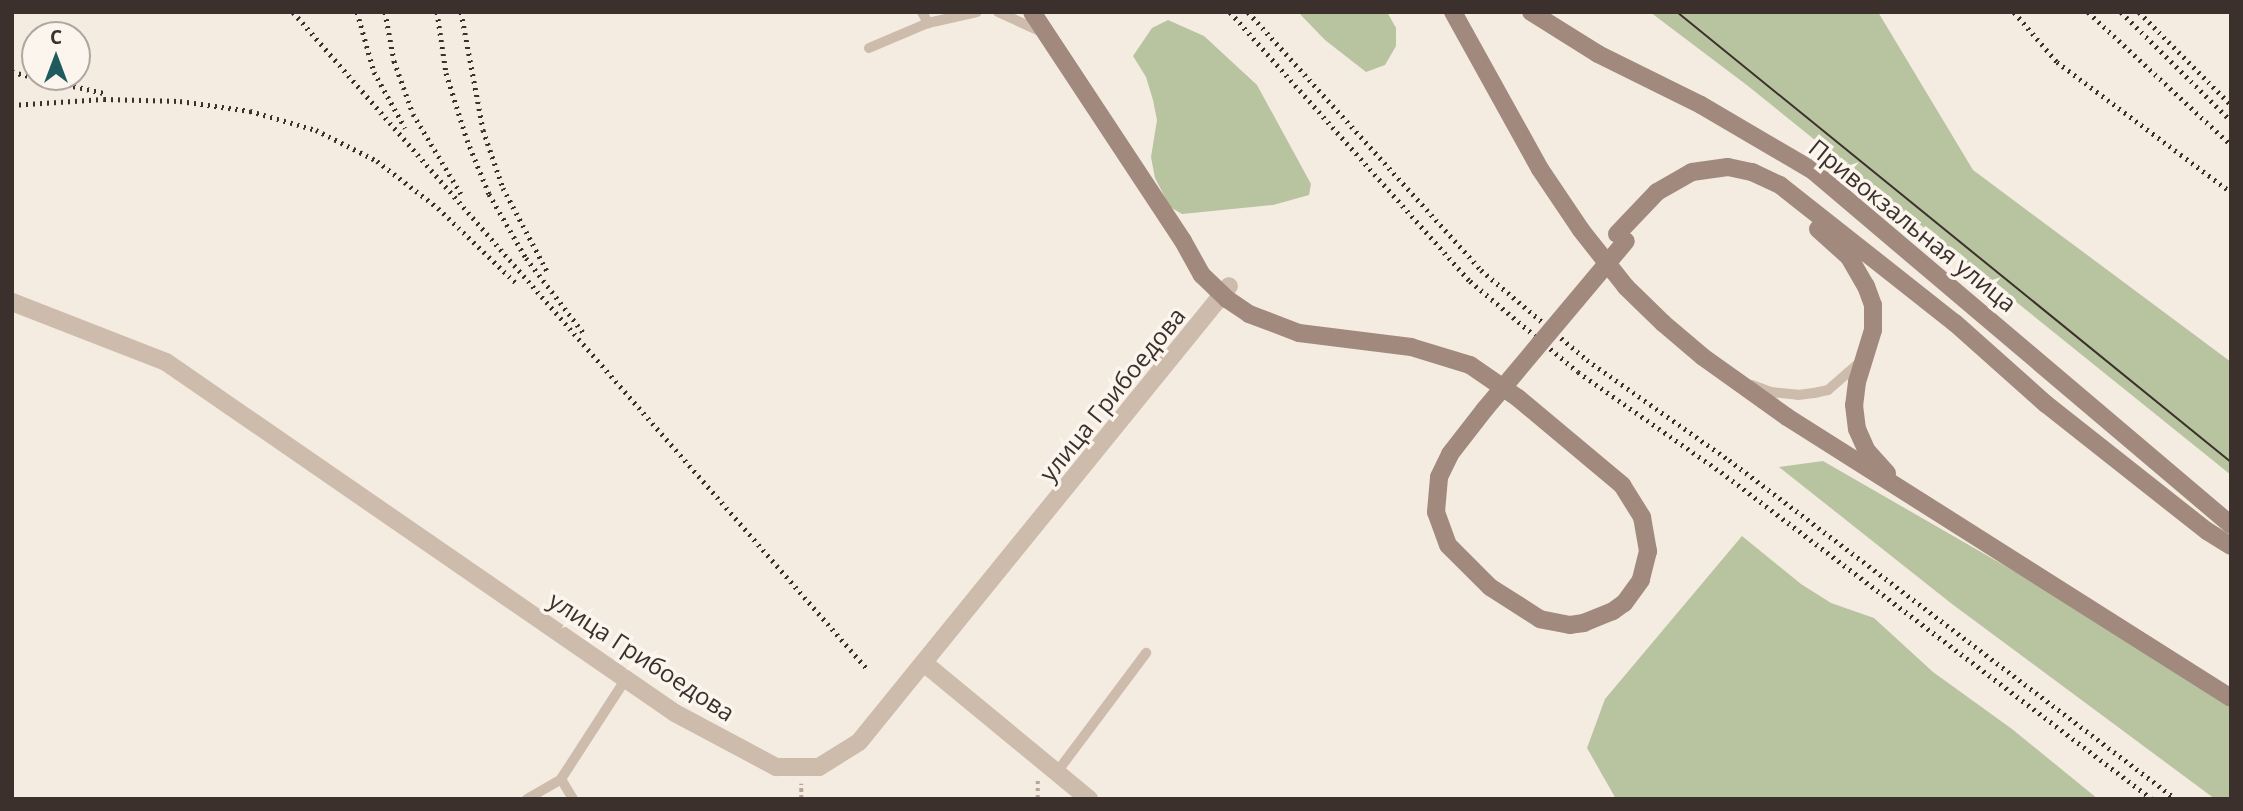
<!DOCTYPE html>
<html>
<head>
<meta charset="utf-8">
<style>
  body { margin:0 }
  #map { position:relative; width:2243px; height:811px; overflow:hidden; background:#f4ebe1; font-family:"Open Sans",sans-serif }
  div>[style] { position:absolute }
  [style*='--x'] { left:calc(var(--x)*1px); top:calc(var(--y)*1px); width:calc(var(--w)*1px); rotate:calc(var(--a)*1deg) }
  .green>* { inset:0; background:#b8c4a0 }
  .path>* { height:3.5px; margin-top:-1.75px; transform-origin:0; background:repeating-linear-gradient(90deg,#b9a596 0 3.5px,transparent 0 7px) }
  .lane>* { height:10px; margin:-5px; padding:0 5px; transform-origin:5px; border-radius:5px; background:#cdbbac }
  .street>* { height:18px; margin:-9px; padding:0 9px; transform-origin:9px; border-radius:9px; background:#cdbbac }
  .secondary>* { height:18px; margin:-9px; padding:0 9px; transform-origin:9px; border-radius:9px; background:#a18a7d }
  .tram>* { height:2px; margin:-1px; padding:0 1px; transform-origin:1px; border-radius:1px; background:#3b302b }
  .rail>* { height:5px; margin-top:-2.5px; transform-origin:0; background:repeating-linear-gradient(90deg,#3b302b 0 2px,transparent 0 7px) }
  .secondary-bridge>* { height:18px; margin:-9px; padding:0 9px; transform-origin:9px; border-radius:9px; background:#a18a7d }
  span { translate:-50% -50%; white-space:nowrap; text-align:center; line-height:1.15; -webkit-text-stroke:7px #fbf5ee; paint-order:stroke }
  .street-label { font-size:24px; color:#3b302b }
  .frame { position:absolute; inset:0; border:14px solid #3b302b; pointer-events:none }
  .north { position:absolute; left:21px; top:21px; width:70px; height:70px; box-sizing:border-box; background:#fbf5ee; border:2px solid #aea6a0; border-radius:50%; rotate:0deg; font-size:19px; font-weight:700; line-height:28px; text-align:center; color:#3b302b }
  .north::after { content:''; display:block; margin:auto; width:24px; height:32px; background:#1f5a5e; clip-path:polygon(50% 0,100% 100%,50% 72%,0 100%) }
</style>
</head>
<body>
<div id="map">
  <div class="green">
    <div style="clip-path:polygon(1298px 12px,1387px 12px,1396px 28px,1396px 46px,1385px 65px,1366px 72px,1325px 40px)"></div>
    <div style="clip-path:polygon(1650px 12px,1878px 12px,1973px 170px,2231px 362px,2231px 475px,1748px 86px)"></div>
    <div style="clip-path:polygon(1168px 20px,1204px 36px,1257px 85px,1311px 184px,1309px 195px,1273px 205px,1182px 214px,1170px 207px,1155px 178px,1151px 157px,1157px 120px,1153px 100px,1146px 77px,1133px 56px,1152px 28px)"></div>
    <div style="clip-path:polygon(1823px 461px,2231px 696px,2231px 799px,2215px 799px,1952px 604px,1779px 467px)"></div>
    <div style="clip-path:polygon(1742px 536px,1801px 584px,1831px 603px,1874px 618px,1933px 672px,2012px 729px,2098px 799px,1616px 799px,1587px 748px,1605px 699px)"></div>
  </div>
  <div class="path">
    <div style="--x:1038;--y:781;--w:18;--a:90"></div>
    <div style="--x:801;--y:799;--w:15;--a:-90"></div>
  </div>
  <div class="lane">
    <div style="--x:922;--y:12;--w:13;--a:61"></div>
    <div style="--x:998;--y:12;--w:48;--a:24.4"></div>
    <div style="--x:869;--y:48;--w:64;--a:-23"></div>
    <div style="--x:928;--y:23;--w:50;--a:-12.7"></div>
    <div style="--x:1752;--y:385;--w:20;--a:20"></div>
    <div style="--x:1771;--y:392;--w:27;--a:6"></div>
    <div style="--x:1798;--y:395;--w:16;--a:-7"></div>
    <div style="--x:1814;--y:393;--w:14;--a:-12"></div>
    <div style="--x:1828;--y:390;--w:40;--a:-41"></div>
    <div style="--x:1057;--y:772;--w:149;--a:-53.2"></div>
    <div style="--x:527;--y:799;--w:39;--a:-30"></div>
    <div style="--x:573;--y:799;--w:23;--a:-121"></div>
    <div style="--x:561;--y:779;--w:118;--a:-57.1"></div>
  </div>
  <div class="street">
    <div style="--x:12;--y:302;--w:165;--a:21.3"></div>
    <div style="--x:166;--y:362;--w:618;--a:34.59"></div>
    <div style="--x:675;--y:713;--w:115;--a:28.1"></div>
    <div style="--x:776;--y:767;--w:43;--a:0"></div>
    <div style="--x:819;--y:767;--w:47;--a:-32"></div>
    <div style="--x:859;--y:742;--w:587;--a:-50.94"></div>
    <div style="--x:924;--y:663;--w:214;--a:39.5"></div>
  </div>
  <div class="secondary">
    <div style="--x:1032;--y:12;--w:274;--a:56.6"></div>
    <div style="--x:1183;--y:241;--w:39;--a:61"></div>
    <div style="--x:1202;--y:275;--w:35;--a:44"></div>
    <div style="--x:1227;--y:299;--w:27;--a:34"></div>
    <div style="--x:1249;--y:314;--w:53;--a:20.8"></div>
    <div style="--x:1299;--y:333;--w:113;--a:7.1"></div>
    <div style="--x:1411;--y:347;--w:62;--a:17"></div>
    <div style="--x:1470;--y:365;--w:58;--a:34.5"></div>
    <div style="--x:1518;--y:398;--w:136;--a:39.9"></div>
    <div style="--x:1622;--y:485;--w:38;--a:58"></div>
    <div style="--x:1642;--y:517;--w:35;--a:80"></div>
    <div style="--x:1648;--y:551;--w:30;--a:104"></div>
    <div style="--x:1641;--y:580;--w:29;--a:126"></div>
    <div style="--x:1624;--y:603;--w:14;--a:144"></div>
    <div style="--x:1613;--y:611;--w:31;--a:158"></div>
    <div style="--x:1584;--y:623;--w:14;--a:172"></div>
    <div style="--x:1570;--y:625;--w:31;--a:-169"></div>
    <div style="--x:1540;--y:619;--w:59;--a:-147.4"></div>
    <div style="--x:1490;--y:587;--w:59;--a:-135"></div>
    <div style="--x:1448;--y:545;--w:35;--a:-110"></div>
    <div style="--x:1436;--y:512;--w:35;--a:-85"></div>
    <div style="--x:1439;--y:477;--w:25;--a:-64"></div>
    <div style="--x:1450;--y:454;--w:57;--a:-52.1"></div>
    <div style="--x:1453;--y:12;--w:179;--a:61"></div>
    <div style="--x:1540;--y:169;--w:73;--a:56.1"></div>
    <div style="--x:1581;--y:230;--w:73;--a:51.7"></div>
    <div style="--x:1626;--y:287;--w:52;--a:44.2"></div>
    <div style="--x:1663;--y:323;--w:52;--a:40.4"></div>
    <div style="--x:1703;--y:357;--w:103;--a:35.5"></div>
    <div style="--x:1787;--y:417;--w:525;--a:32.33"></div>
    <div style="--x:1531;--y:12;--w:79;--a:32.1"></div>
    <div style="--x:1598;--y:54;--w:115;--a:26.3"></div>
    <div style="--x:1701;--y:105;--w:129;--a:30.4"></div>
    <div style="--x:1812;--y:170;--w:549;--a:40.27"></div>
    <div style="--x:1818;--y:229;--w:42;--a:42.1"></div>
    <div style="--x:1849;--y:257;--w:34;--a:60"></div>
    <div style="--x:1866;--y:286;--w:20;--a:70"></div>
    <div style="--x:1873;--y:305;--w:25;--a:90"></div>
    <div style="--x:1873;--y:330;--w:54;--a:107.1"></div>
    <div style="--x:1857;--y:382;--w:23;--a:97"></div>
    <div style="--x:1854;--y:405;--w:24;--a:83"></div>
    <div style="--x:1857;--y:429;--w:24;--a:66"></div>
    <div style="--x:1867;--y:451;--w:30;--a:48"></div>
    <div style="--x:1617;--y:234;--w:58;--a:-46.4"></div>
    <div style="--x:1657;--y:192;--w:40;--a:-29.7"></div>
    <div style="--x:1692;--y:172;--w:36;--a:-8"></div>
    <div style="--x:1728;--y:167;--w:25;--a:12"></div>
    <div style="--x:1752;--y:172;--w:31;--a:25"></div>
    <div style="--x:1780;--y:185;--w:223;--a:38.3"></div>
    <div style="--x:1955;--y:323;--w:122;--a:41.7"></div>
    <div style="--x:2046;--y:404;--w:205;--a:38.3"></div>
    <div style="--x:2207;--y:531;--w:28;--a:32"></div>
  </div>
  <div class="tram">
    <div style="--x:1677;--y:12;--w:714;--a:39.09"></div>
  </div>
  <div class="rail">
    <div style="--x:293;--y:12;--w:874;--a:48.85"></div>
    <div style="--x:357;--y:12;--w:62;--a:74.2"></div>
    <div style="--x:374;--y:72;--w:64;--a:61"></div>
    <div style="--x:385;--y:12;--w:50;--a:79.6"></div>
    <div style="--x:394;--y:61;--w:56;--a:70.3"></div>
    <div style="--x:413;--y:114;--w:93;--a:59"></div>
    <div style="--x:437;--y:12;--w:62;--a:81.6"></div>
    <div style="--x:446;--y:73;--w:70;--a:72.6"></div>
    <div style="--x:467;--y:140;--w:58;--a:67.8"></div>
    <div style="--x:489;--y:194;--w:74;--a:60"></div>
    <div style="--x:526;--y:258;--w:97;--a:52.5"></div>
    <div style="--x:461;--y:12;--w:120;--a:79.4"></div>
    <div style="--x:483;--y:130;--w:61;--a:71"></div>
    <div style="--x:503;--y:188;--w:94;--a:62.1"></div>
    <div style="--x:1230;--y:12;--w:361;--a:48.3"></div>
    <div style="--x:1470;--y:281;--w:141;--a:40.1"></div>
    <div style="--x:1578;--y:372;--w:174;--a:35"></div>
    <div style="--x:1721;--y:472;--w:541;--a:37.19"></div>
    <div style="--x:1248;--y:12;--w:348;--a:47.9"></div>
    <div style="--x:1481;--y:270;--w:139;--a:40.3"></div>
    <div style="--x:1587;--y:360;--w:174;--a:35.2"></div>
    <div style="--x:1729;--y:460;--w:561;--a:37.18"></div>
    <div style="--x:2014;--y:12;--w:66;--a:49.3"></div>
    <div style="--x:2057;--y:62;--w:217;--a:36.8"></div>
    <div style="--x:2088;--y:12;--w:195;--a:42.9"></div>
    <div style="--x:2121;--y:12;--w:155;--a:44.7"></div>
    <div style="--x:2139;--y:12;--w:131;--a:45.3"></div>
    <div style="--x:12;--y:72;--w:94;--a:12.9"></div>
    <div style="--x:12;--y:105;--w:92;--a:-3.7"></div>
    <div style="--x:104;--y:99;--w:76;--a:1.5"></div>
    <div style="--x:180;--y:101;--w:71;--a:8.1"></div>
    <div style="--x:250;--y:111;--w:69;--a:16.1"></div>
    <div style="--x:316;--y:130;--w:68;--a:26.9"></div>
    <div style="--x:377;--y:161;--w:77;--a:37.6"></div>
    <div style="--x:438;--y:208;--w:110;--a:43.9"></div>
  </div>
  <div class="secondary-bridge">
    <div style="--x:1485;--y:409;--w:219;--a:-50"></div>
  </div>
  <div class="street-label">
    <span style="left:1913px;top:225px;rotate:39deg">Привокзальная улица</span>
    <span style="left:1112px;top:394px;rotate:-51deg">улица Грибоедова</span>
    <span style="left:642px;top:656px;rotate:33deg">улица Грибоедова</span>
  </div>
  <div class="frame"></div>
  <div class="north">С</div>
</div>
</body>
</html>
